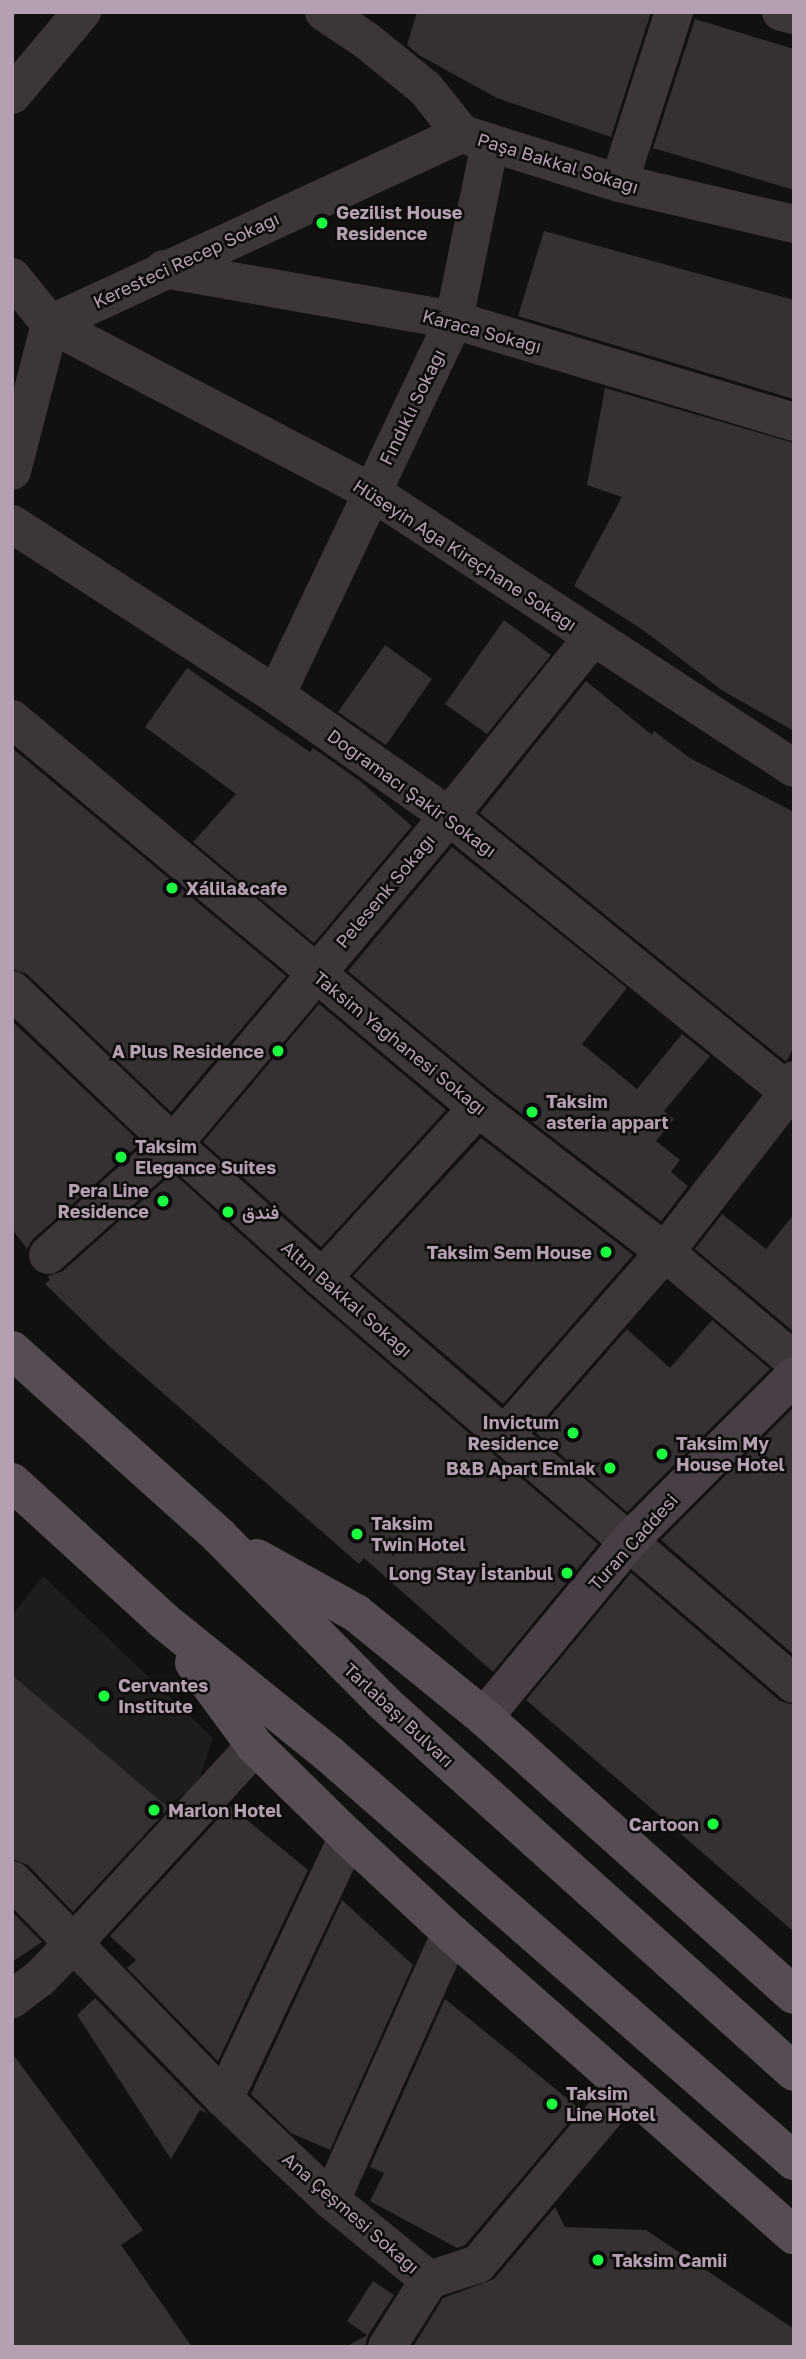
<!DOCTYPE html>
<html>
<head>
<meta charset="utf-8">
<style>
  body { margin:0 }
  #map { position:relative; width:806px; height:2359px; overflow:hidden; background:#121011; font-family:"Golos Text",Vazirmatn,sans-serif }
  div>[style] { position:absolute }
  [style*='--x'] { left:calc(var(--x)*1px); top:calc(var(--y)*1px); width:calc(var(--w)*1px); rotate:calc(var(--a)*1deg) }
  .built>* { inset:0; background:#1f1c1e }
  .building>* { inset:0; background:#343033 }
  .street>* { height:38px; margin:-19px; padding:0 19px; transform-origin:19px; border-radius:19px; background:#3c353a }
  .secondary>* { height:38px; margin:-19px; padding:0 19px; transform-origin:19px; border-radius:19px; background:#473f45 }
  .primary>* { height:38px; margin:-19px; padding:0 19px; transform-origin:19px; border-radius:19px; background:#564d54 }
  .dots>* { width:19px; height:19px; translate:-50% -50%; box-sizing:border-box; border:4px solid #0d0b0c; border-radius:50% }
  span { translate:-50% -50%; white-space:nowrap; text-align:center; line-height:1.15; -webkit-text-stroke:5px #0d0b0c; paint-order:stroke }
  .street-label { font-size:18px; color:#b4a0b0 }
  .poi-label { font-size:18px; color:#b4a0b0; font-weight:700 }
  .left { translate:0 -50%; text-align:left }
  .right { translate:-100% -50%; text-align:right }
  .frame { position:absolute; inset:0; border:14px solid #b4a0b0; pointer-events:none }
</style>
</head>
<body>
<div id="map">
  <div class="built">
    <div style="clip-path:polygon(43px 1576px,213px 1738px,198px 1784px,167px 1806px,12px 1675px,12px 1615px)"></div>
  </div>
  <div class="building">
    <div style="clip-path:polygon(417px 12px,651px 12px,611px 137px,497px 98px,419px 55px,407px 45px)"></div>
    <div style="clip-path:polygon(695px 19px,794px 49px,794px 190px,653px 148px)"></div>
    <div style="clip-path:polygon(544px 231px,794px 300px,794px 399px,518px 316px)"></div>
    <div style="clip-path:polygon(605px 388px,794px 443px,794px 731px,723px 691px,643px 630px,574px 586px,622px 497px,587px 485px)"></div>
    <div style="clip-path:polygon(504px 620px,551px 655px,487px 734px,445px 704px)"></div>
    <div style="clip-path:polygon(385px 645px,432px 679px,386px 745px,338px 712px)"></div>
    <div style="clip-path:polygon(187px 668px,310px 752px,313px 748px,360px 781px,412px 826px,314px 943px,193px 842px,236px 794px,145px 727px)"></div>
    <div style="clip-path:polygon(586px 681px,652px 735px,654px 731px,690px 758px,794px 812px,794px 1046px,788px 1059px,785px 1061px,480px 813px)"></div>
    <div style="clip-path:polygon(12px 748px,286px 976px,171px 1112px,27px 974px,12px 969px)"></div>
    <div style="clip-path:polygon(452px 847px,627px 988px,582px 1044px,637px 1089px,682px 1034px,710px 1056px,664px 1111px,674px 1119px,656px 1141px,680px 1160px,671px 1172px,688px 1186px,661px 1221px,492px 1091px,348px 971px)"></div>
    <div style="clip-path:polygon(319px 1004px,446px 1110px,321px 1247px,203px 1142px)"></div>
    <div style="clip-path:polygon(12px 1021px,141px 1143px,33px 1239px,27px 1249px,12px 1229px)"></div>
    <div style="clip-path:polygon(481px 1138px,633px 1255px,503px 1404px,353px 1276px)"></div>
    <div style="clip-path:polygon(173px 1173px,307px 1294px,598px 1544px,493px 1672px,364px 1558px,359px 1564px,109px 1346px,45px 1284px,50px 1280px,48px 1276px,63px 1271px)"></div>
    <div style="clip-path:polygon(722px 1214px,766px 1249px,794px 1214px,794px 1332px,695px 1249px)"></div>
    <div style="clip-path:polygon(712px 1320px,770px 1369px,627px 1512px,536px 1433px,627px 1329px,670px 1368px)"></div>
    <div style="clip-path:polygon(794px 1407px,794px 1655px,661px 1540px)"></div>
    <div style="clip-path:polygon(631px 1573px,780px 1701px,794px 1705px,794px 1932px,526px 1700px)"></div>
    <div style="clip-path:polygon(12px 1675px,169px 1808px,73px 1912px,28px 1865px,12px 1859px)"></div>
    <div style="clip-path:polygon(230px 1806px,308px 1870px,218px 2061px,127px 1968px,136px 1960px,110px 1936px)"></div>
    <div style="clip-path:polygon(342px 1900px,413px 1965px,330px 2150px,291px 2133px,251px 2094px)"></div>
    <div style="clip-path:polygon(12px 1912px,42px 1942px,12px 1962px)"></div>
    <div style="clip-path:polygon(95px 1998px,208px 2114px,200px 2110px,171px 2159px,77px 2015px)"></div>
    <div style="clip-path:polygon(445px 1999px,580px 2109px,465px 2245px,457px 2248px,370px 2201px,384px 2173px,370px 2167px)"></div>
    <div style="clip-path:polygon(12px 2053px,143px 2230px,121px 2245px,192px 2347px,12px 2347px)"></div>
    <div style="clip-path:polygon(555px 2207px,565px 2227px,646px 2230px,794px 2329px,794px 2347px,413px 2347px,443px 2298px,494px 2279px)"></div>
    <div style="clip-path:polygon(373px 2281px,394px 2295px,368px 2335px,365px 2347px,346px 2347px,367px 2335px,347px 2321px)"></div>
  </div>
  <div class="street">
    <div style="--x:324;--y:12;--w:52;--a:34"></div>
    <div style="--x:367;--y:41;--w:75;--a:39"></div>
    <div style="--x:425;--y:88;--w:59;--a:51.2"></div>
    <div style="--x:462;--y:134;--w:164;--a:17.3"></div>
    <div style="--x:619;--y:183;--w:180;--a:13.2"></div>
    <div style="--x:781;--y:12;--w:13;--a:13"></div>
    <div style="--x:12;--y:95;--w:109;--a:-49.9"></div>
    <div style="--x:619;--y:183;--w:180;--a:-72.2"></div>
    <div style="--x:164;--y:269;--w:294;--a:10"></div>
    <div style="--x:454;--y:320;--w:355;--a:16.7"></div>
    <div style="--x:12;--y:277;--w:60;--a:51"></div>
    <div style="--x:50;--y:324;--w:363;--a:27.6"></div>
    <div style="--x:372;--y:492;--w:504;--a:33.19"></div>
    <div style="--x:12;--y:471;--w:152;--a:-75.5"></div>
    <div style="--x:50;--y:324;--w:454;--a:-24.8"></div>
    <div style="--x:12;--y:524;--w:315;--a:32.9"></div>
    <div style="--x:276;--y:695;--w:211;--a:35"></div>
    <div style="--x:449;--y:816;--w:438;--a:39.1"></div>
    <div style="--x:276;--y:695;--w:415;--a:-64.6"></div>
    <div style="--x:454;--y:320;--w:181;--a:-78.5"></div>
    <div style="--x:12;--y:719;--w:607;--a:39.85"></div>
    <div style="--x:478;--y:1108;--w:236;--a:37.6"></div>
    <div style="--x:665;--y:1252;--w:169;--a:40.2"></div>
    <div style="--x:12;--y:990;--w:223;--a:43.7"></div>
    <div style="--x:173;--y:1144;--w:200;--a:42"></div>
    <div style="--x:322;--y:1278;--w:623;--a:40.7"></div>
    <div style="--x:48;--y:1255;--w:167;--a:-41.6"></div>
    <div style="--x:173;--y:1144;--w:429;--a:-49.9"></div>
    <div style="--x:449;--y:816;--w:230;--a:-51.2"></div>
    <div style="--x:322;--y:1278;--w:231;--a:-47.5"></div>
    <div style="--x:504;--y:1436;--w:244;--a:-48.8"></div>
    <div style="--x:665;--y:1252;--w:202;--a:-52.2"></div>
    <div style="--x:789;--y:1092;--w:13;--a:-67"></div>
    <div style="--x:12;--y:1880;--w:305;--a:45.9"></div>
    <div style="--x:224;--y:2099;--w:147;--a:43.3"></div>
    <div style="--x:331;--y:2200;--w:127;--a:39.2"></div>
    <div style="--x:429;--y:2280;--w:52;--a:-18.1"></div>
    <div style="--x:478;--y:2264;--w:231;--a:-49.9"></div>
    <div style="--x:12;--y:1999;--w:35;--a:-37"></div>
    <div style="--x:40;--y:1978;--w:47;--a:-45.9"></div>
    <div style="--x:73;--y:1944;--w:269;--a:-47.4"></div>
    <div style="--x:224;--y:2099;--w:290;--a:-64.7"></div>
    <div style="--x:331;--y:2200;--w:293;--a:-65.8"></div>
    <div style="--x:387;--y:2347;--w:79;--a:-57.9"></div>
  </div>
  <div class="secondary">
    <div style="--x:484;--y:1717;--w:229;--a:-50.5"></div>
    <div style="--x:630;--y:1540;--w:232;--a:-45"></div>
  </div>
  <div class="primary">
    <div style="--x:12;--y:1350;--w:278;--a:41.9"></div>
    <div style="--x:219;--y:1536;--w:233;--a:45.3"></div>
    <div style="--x:383;--y:1702;--w:553;--a:41.99"></div>
    <div style="--x:12;--y:1482;--w:206;--a:42.4"></div>
    <div style="--x:164;--y:1621;--w:213;--a:38.9"></div>
    <div style="--x:330;--y:1755;--w:617;--a:41.19"></div>
    <div style="--x:257;--y:1558;--w:113;--a:29.1"></div>
    <div style="--x:356;--y:1613;--w:165;--a:39.1"></div>
    <div style="--x:484;--y:1717;--w:416;--a:41.9"></div>
    <div style="--x:194;--y:1663;--w:103;--a:53.7"></div>
    <div style="--x:255;--y:1746;--w:130;--a:44.4"></div>
    <div style="--x:348;--y:1837;--w:141;--a:43"></div>
    <div style="--x:451;--y:1933;--w:457;--a:41.4"></div>
  </div>
  <div class="dots">
    <div style="left:322px;top:223px;background:#1bff3f"></div>
    <div style="left:172px;top:888px;background:#1bff3f"></div>
    <div style="left:278px;top:1051px;background:#1bff3f"></div>
    <div style="left:532px;top:1112px;background:#1bff3f"></div>
    <div style="left:121px;top:1157px;background:#1bff3f"></div>
    <div style="left:163px;top:1201px;background:#1bff3f"></div>
    <div style="left:228px;top:1212px;background:#1bff3f"></div>
    <div style="left:606px;top:1252px;background:#1bff3f"></div>
    <div style="left:573px;top:1433px;background:#1bff3f"></div>
    <div style="left:662px;top:1454px;background:#1bff3f"></div>
    <div style="left:610px;top:1468px;background:#1bff3f"></div>
    <div style="left:357px;top:1534px;background:#1bff3f"></div>
    <div style="left:567px;top:1573px;background:#1bff3f"></div>
    <div style="left:104px;top:1696px;background:#1bff3f"></div>
    <div style="left:154px;top:1810px;background:#1bff3f"></div>
    <div style="left:713px;top:1824px;background:#1bff3f"></div>
    <div style="left:552px;top:2104px;background:#1bff3f"></div>
    <div style="left:598px;top:2260px;background:#1bff3f"></div>
  </div>
  <div class="street-label">
    <span style="left:558px;top:163px;rotate:17deg">Paşa Bakkal Sokağı</span>
    <span style="left:186px;top:260px;rotate:-25deg">Keresteci Recep Sokağı</span>
    <span style="left:482px;top:331px;rotate:15deg">Karaca Sokağı</span>
    <span style="left:412px;top:407px;rotate:-64deg">Fındıklı Sokağı</span>
    <span style="left:465px;top:555px;rotate:33deg">Hüseyin Ağa Kireçhane Sokağı</span>
    <span style="left:412px;top:793px;rotate:36deg">Doğramacı Şakir Sokağı</span>
    <span style="left:385px;top:891px;rotate:-50deg">Pelesenk Sokağı</span>
    <span style="left:400px;top:1043px;rotate:39deg">Taksim Yağhanesi Sokağı</span>
    <span style="left:347px;top:1299px;rotate:41deg">Altın Bakkal Sokağı</span>
    <span style="left:633px;top:1542px;rotate:-48deg">Turan Caddesi</span>
    <span style="left:399px;top:1715px;rotate:43deg">Tarlabaşı Bulvarı</span>
    <span style="left:351px;top:2213px;rotate:41deg">Ana Çeşmesi Sokağı</span>
  </div>
  <div class="poi-label">
    <span class="left" style="left:336px;top:223px">Gezilist House<br>Residence</span>
    <span class="left" style="left:186px;top:888px">Xálila&amp;cafe</span>
    <span class="right" style="left:264px;top:1051px">A Plus Residence</span>
    <span class="left" style="left:546px;top:1112px">Taksim<br>asteria appart</span>
    <span class="left" style="left:135px;top:1157px">Taksim<br>Elegance Suites</span>
    <span class="right" style="left:149px;top:1201px">Pera Line<br>Residence</span>
    <span class="left" style="left:242px;top:1212px">فندق</span>
    <span class="right" style="left:592px;top:1252px">Taksim Sem House</span>
    <span class="right" style="left:559px;top:1433px">Invictum<br>Residence</span>
    <span class="left" style="left:676px;top:1454px">Taksim My<br>House Hotel</span>
    <span class="right" style="left:596px;top:1468px">B&amp;B Apart Emlak</span>
    <span class="left" style="left:371px;top:1534px">Taksim<br>Twin Hotel</span>
    <span class="right" style="left:553px;top:1573px">Long Stay İstanbul</span>
    <span class="left" style="left:118px;top:1696px">Cervantes<br>Institute</span>
    <span class="left" style="left:168px;top:1810px">Marlon Hotel</span>
    <span class="right" style="left:699px;top:1824px">Cartoon</span>
    <span class="left" style="left:566px;top:2104px">Taksim<br>Line Hotel</span>
    <span class="left" style="left:612px;top:2260px">Taksim Camii</span>
  </div>
  <div class="frame"></div>
</div>
</body>
</html>
